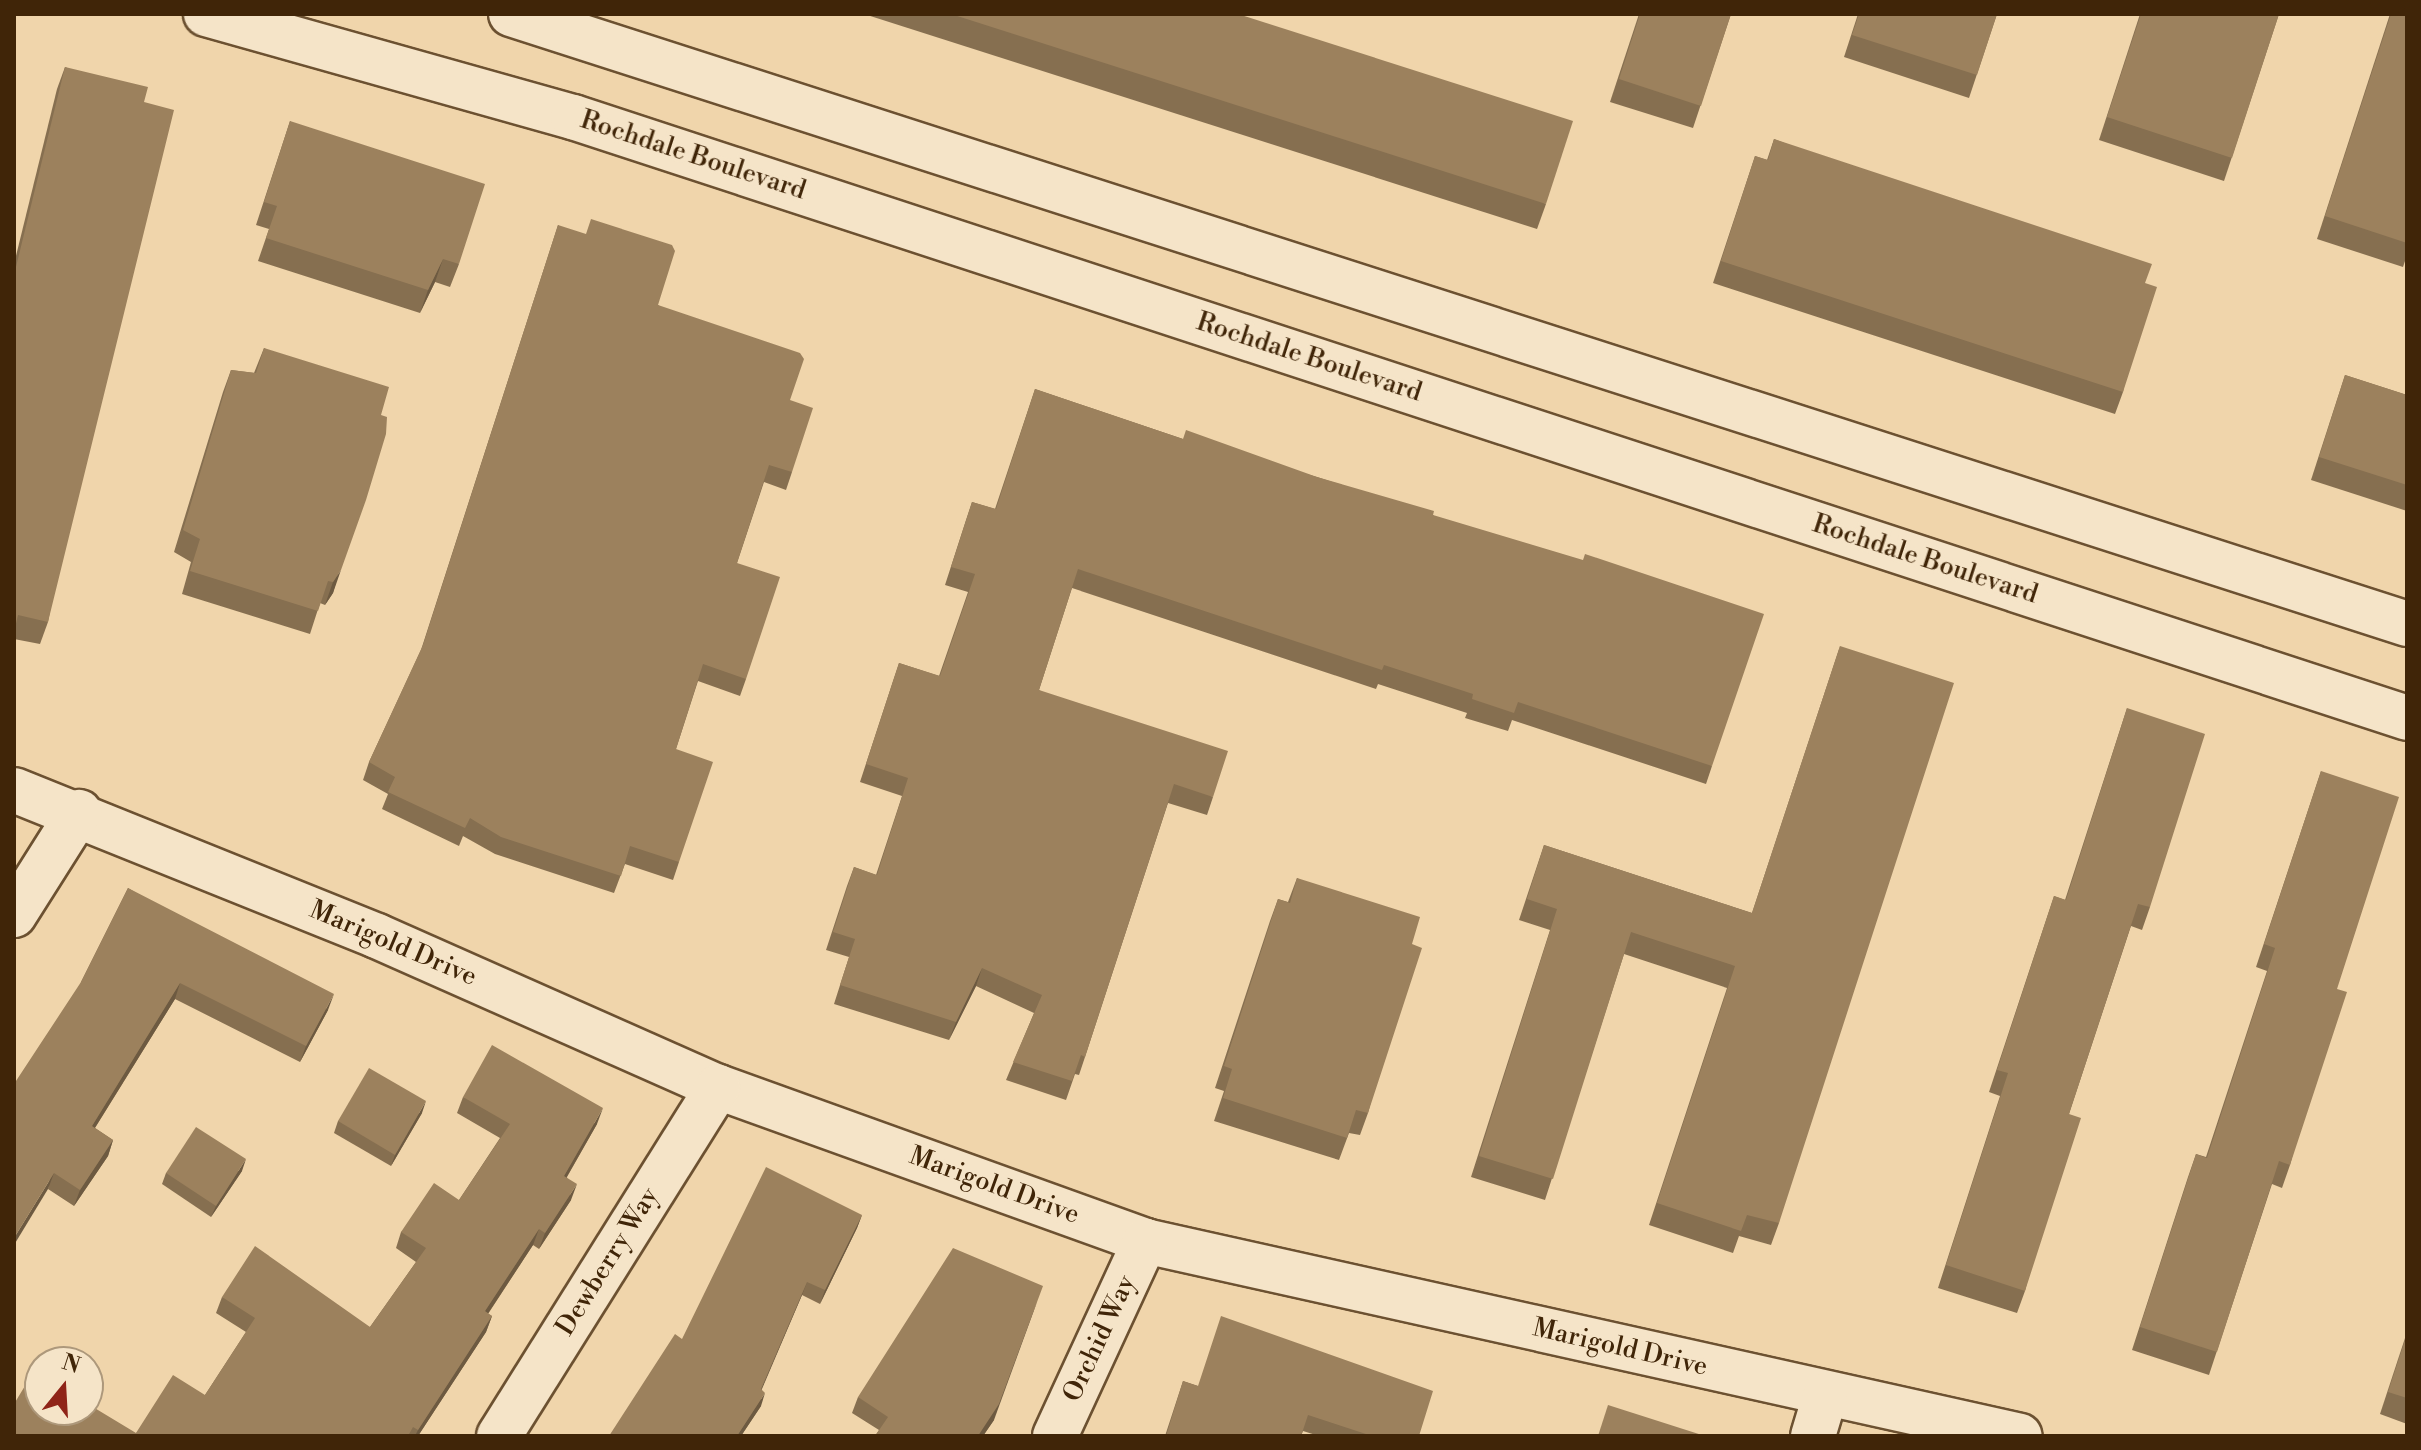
<!DOCTYPE html>
<html>
<head>
<meta charset="utf-8">
<style>
  body { margin:0 }
  #map { position:relative; width:2421px; height:1450px; overflow:hidden; background:#f0d5ab; font-family:"Libre Bodoni",serif }
  div>[style] { position:absolute }
  [style*='--x'] { left:calc(var(--x)*1px); top:calc(var(--y)*1px); width:calc(var(--w)*1px); rotate:calc(var(--a)*1deg) }
  .roads { filter:drop-shadow(2px 0 #6c5131) drop-shadow(-2px 0 #6c5131) drop-shadow(0 2px #6c5131) drop-shadow(0 -2px #6c5131) }
  .minor>* { height:44px; margin:-22px; padding:0 22px; transform-origin:22px; border-radius:22px; background:#f5e4c8 }
  .secondary>* { height:44px; margin:-22px; padding:0 22px; transform-origin:22px; border-radius:22px; background:#f5e4c8 }
  .wall>* { inset:0; background:#866f50 }
  .shaded-wall>* { inset:0; background:#6d5a41 }
  .building>* { inset:0; background:#9c815d }
  span { translate:-50% -50%; white-space:nowrap; text-align:center; line-height:1.15; -webkit-text-stroke:7px #f5e4c8; paint-order:stroke }
  .street-label { font-size:26px; color:#402508 }
  .frame { position:absolute; inset:0; border:16px solid #402508; pointer-events:none }
  .north { position:absolute; left:24px; top:1346px; width:80px; height:80px; box-sizing:border-box; background:#f5e4c8; border:2px solid #ad987b; border-radius:50%; rotate:18deg; font-size:22px; font-weight:700; line-height:32px; text-align:center; color:#402508 }
  .north::after { content:''; display:block; margin:auto; width:28px; height:36px; background:#8f2418; clip-path:polygon(50% 0,100% 100%,50% 72%,0 100%) }
</style>
</head>
<body>
<div id="map">
  <div class="roads">
    <div class="minor">
      <div style="--x:14;--y:790;--w:391;--a:21.9"></div>
      <div style="--x:377;--y:936;--w:373;--a:23.9"></div>
      <div style="--x:718;--y:1087;--w:454;--a:19.8"></div>
      <div style="--x:1145;--y:1241;--w:896;--a:12.56"></div>
      <div style="--x:14;--y:915;--w:122;--a:-57.7"></div>
      <div style="--x:499;--y:1436;--w:412;--a:-57.9"></div>
      <div style="--x:1055;--y:1436;--w:215;--a:-65.2"></div>
      <div style="--x:1813;--y:1436;--w:42;--a:-73.3"></div>
    </div>
    <div class="secondary">
      <div style="--x:206;--y:14;--w:381;--a:15.7"></div>
      <div style="--x:573;--y:117;--w:1930;--a:18.14"></div>
      <div style="--x:511;--y:14;--w:1992;--a:17.83"></div>
    </div>
  </div>
  <div class="wall">
    <div style="clip-path:polygon(864px 14px,1238px 14px,1546px 204px,1537px 229px)"></div>
    <div style="clip-path:polygon(1639px 14px,1731px 14px,1693px 128px,1610px 102px)"></div>
    <div style="clip-path:polygon(1858px 14px,1997px 14px,1969px 98px,1844px 57px)"></div>
    <div style="clip-path:polygon(2140px 14px,2279px 14px,2224px 181px,2099px 140px)"></div>
    <div style="clip-path:polygon(2390px 14px,2407px 14px,2407px 255px,2403px 267px,2317px 239px)"></div>
    <div style="clip-path:polygon(65px 67px,144px 102px,48px 622px,40px 644px,14px 639px,14px 264px,57px 89px)"></div>
    <div style="clip-path:polygon(290px 121px,459px 264px,450px 287px,435px 282px,420px 313px,258px 261px,269px 229px,256px 225px)"></div>
    <div style="clip-path:polygon(1774px 139px,2145px 283px,2123px 392px,2115px 414px,1713px 283px,1755px 156px,1767px 160px)"></div>
    <div style="clip-path:polygon(558px 225px,658px 305px,790px 400px,792px 472px,786px 490px,764px 482px,737px 563px,746px 679px,740px 696px,698px 681px,676px 749px,679px 862px,673px 880px,625px 864px,614px 893px,495px 854px,463px 836px,459px 846px,382px 809px,388px 794px,363px 780px,369px 762px,421px 650px)"></div>
    <div style="clip-path:polygon(264px 348px,381px 415px,333px 593px,325px 605px,320px 603px,310px 634px,182px 594px,191px 562px,174px 552px,223px 392px,231px 370px,254px 373px)"></div>
    <div style="clip-path:polygon(2345px 375px,2407px 395px,2407px 511px,2311px 480px)"></div>
    <div style="clip-path:polygon(1035px 389px,1183px 439px,1317px 477px,1433px 515px,1712px 766px,1706px 784px,1512px 720px,1508px 731px,1465px 718px,1467px 713px,1378px 684px,1376px 689px,1072px 588px,1039px 690px,1213px 797px,1207px 815px,1168px 803px,1085px 1057px,1079px 1075px,1075px 1074px,1066px 1100px,1006px 1080px,1034px 1013px,976px 986px,949px 1040px,834px 1004px,849px 957px,826px 950px,847px 886px,854px 867px,876px 875px,902px 796px,860px 782px,893px 681px,899px 663px,939px 676px,968px 592px,945px 585px,966px 520px,972px 502px,995px 509px)"></div>
    <div style="clip-path:polygon(1840px 646px,1779px 1223px,1771px 1245px,1739px 1236px,1733px 1253px,1649px 1225px,1727px 988px,1624px 954px,1545px 1200px,1471px 1177px,1550px 930px,1519px 920px,1544px 845px,1752px 913px)"></div>
    <div style="clip-path:polygon(2127px 708px,2150px 907px,2142px 930px,2131px 926px,2069px 1114px,2025px 1291px,2017px 1313px,1938px 1288px,2000px 1096px,1989px 1092px,2054px 896px,2065px 900px)"></div>
    <div style="clip-path:polygon(2321px 771px,2337px 989px,2290px 1165px,2282px 1188px,2272px 1184px,2209px 1375px,2132px 1350px,2188px 1177px,2196px 1154px,2206px 1157px,2267px 971px,2256px 967px)"></div>
    <div style="clip-path:polygon(1297px 878px,1412px 944px,1368px 1113px,1360px 1135px,1349px 1133px,1339px 1160px,1214px 1121px,1224px 1091px,1215px 1088px,1270px 921px,1278px 899px,1288px 902px)"></div>
    <div style="clip-path:polygon(128px 888px,328px 1010px,300px 1062px,175px 999px,95px 1128px,113px 1140px,108px 1156px,74px 1206px,48px 1189px,81px 982px)"></div>
    <div style="clip-path:polygon(463px 1097px,597px 1124px,567px 1177px,571px 1200px,539px 1249px,533px 1245px,488px 1314px,492px 1316px,486px 1332px,418px 1436px,14px 1436px,136px 1433px,205px 1395px,246px 1332px,216px 1313px,222px 1297px,370px 1327px,416px 1262px,396px 1248px,401px 1232px,459px 1200px,500px 1138px,457px 1113px)"></div>
    <div style="clip-path:polygon(422px 1113px,391px 1166px,334px 1133px,338px 1121px)"></div>
    <div style="clip-path:polygon(242px 1171px,211px 1217px,162px 1184px,166px 1173px)"></div>
    <div style="clip-path:polygon(862px 1215px,857px 1228px,820px 1304px,802px 1295px,761px 1390px,761px 1406px,741px 1436px,609px 1436px)"></div>
    <div style="clip-path:polygon(2407px 1332px,2407px 1424px,2380px 1414px)"></div>
    <div style="clip-path:polygon(1183px 1381px,1198px 1386px,1419px 1436px,1319px 1436px,1303px 1431px,1301px 1436px,1165px 1436px)"></div>
    <div style="clip-path:polygon(858px 1397px,994px 1420px,983px 1436px,875px 1436px,879px 1430px,852px 1413px)"></div>
  </div>
  <div class="shaded-wall">
    <div style="clip-path:polygon(443px 259px,435px 282px,420px 313px,428px 290px)"></div>
    <div style="clip-path:polygon(341px 570px,333px 593px,325px 605px,333px 582px)"></div>
    <div style="clip-path:polygon(982px 968px,976px 986px,949px 1040px,956px 1022px)"></div>
    <div style="clip-path:polygon(180px 983px,175px 999px,86px 1142px,92px 1126px)"></div>
    <div style="clip-path:polygon(334px 994px,328px 1010px,300px 1062px,306px 1046px)"></div>
    <div style="clip-path:polygon(426px 1101px,422px 1113px,391px 1166px,395px 1155px)"></div>
    <div style="clip-path:polygon(603px 1108px,597px 1124px,558px 1192px,564px 1176px)"></div>
    <div style="clip-path:polygon(113px 1140px,108px 1156px,74px 1206px,80px 1190px)"></div>
    <div style="clip-path:polygon(246px 1159px,242px 1171px,211px 1217px,216px 1206px)"></div>
    <div style="clip-path:polygon(54px 1173px,48px 1189px,14px 1245px,14px 1238px)"></div>
    <div style="clip-path:polygon(577px 1184px,571px 1200px,539px 1249px,545px 1233px)"></div>
    <div style="clip-path:polygon(862px 1215px,857px 1228px,820px 1304px,825px 1290px)"></div>
    <div style="clip-path:polygon(539px 1229px,533px 1245px,479px 1327px,485px 1311px)"></div>
    <div style="clip-path:polygon(807px 1282px,802px 1295px,756px 1403px,761px 1389px)"></div>
    <div style="clip-path:polygon(1037px 1302px,994px 1420px,983px 1436px,978px 1436px)"></div>
    <div style="clip-path:polygon(492px 1316px,486px 1332px,418px 1436px,415px 1436px,418px 1430px)"></div>
    <div style="clip-path:polygon(765px 1393px,761px 1406px,741px 1436px,737px 1436px)"></div>
  </div>
  <div class="building">
    <div style="clip-path:polygon(951px 14px,1238px 14px,1573px 121px,1546px 204px)"></div>
    <div style="clip-path:polygon(1640px 14px,1731px 14px,1701px 106px,1619px 79px)"></div>
    <div style="clip-path:polygon(1859px 14px,1997px 14px,1977px 75px,1852px 35px)"></div>
    <div style="clip-path:polygon(2141px 14px,2279px 14px,2232px 158px,2107px 117px)"></div>
    <div style="clip-path:polygon(2391px 14px,2407px 14px,2407px 243px,2325px 216px)"></div>
    <div style="clip-path:polygon(65px 67px,148px 87px,144px 102px,174px 110px,48px 622px,18px 615px,14px 632px,14px 275px)"></div>
    <div style="clip-path:polygon(290px 121px,485px 184px,459px 264px,443px 259px,428px 290px,266px 238px,277px 206px,264px 202px)"></div>
    <div style="clip-path:polygon(1774px 139px,2152px 264px,2145px 283px,2157px 287px,2123px 392px,1721px 261px,1755px 156px,1768px 160px)"></div>
    <div style="clip-path:polygon(591px 219px,672px 245px,675px 251px,658px 305px,800px 353px,804px 359px,790px 400px,813px 408px,792px 472px,769px 465px,737px 563px,780px 577px,746px 679px,703px 664px,676px 749px,713px 762px,679px 862px,630px 846px,621px 876px,501px 837px,470px 818px,465px 828px,388px 792px,395px 777px,369px 762px,423px 645px,558px 225px,586px 234px)"></div>
    <div style="clip-path:polygon(264px 348px,389px 387px,381px 415px,387px 417px,386px 434px,366px 500px,341px 570px,333px 582px,328px 581px,318px 611px,190px 571px,200px 539px,183px 530px,231px 370px,256px 373px)"></div>
    <div style="clip-path:polygon(2345px 375px,2407px 395px,2407px 485px,2319px 457px)"></div>
    <div style="clip-path:polygon(1035px 389px,1183px 439px,1186px 430px,1317px 477px,1434px 511px,1433px 515px,1583px 560px,1585px 554px,1764px 614px,1712px 766px,1518px 702px,1514px 713px,1472px 699px,1473px 694px,1384px 665px,1382px 670px,1078px 569px,1039px 690px,1228px 751px,1213px 797px,1174px 784px,1085px 1057px,1081px 1055px,1072px 1081px,1013px 1062px,1042px 995px,982px 968px,956px 1022px,840px 985px,855px 939px,833px 932px,854px 867px,877px 875px,908px 778px,866px 764px,899px 663px,940px 676px,975px 574px,951px 567px,972px 502px,996px 509px)"></div>
    <div style="clip-path:polygon(1840px 646px,1954px 683px,1779px 1223px,1747px 1215px,1741px 1231px,1657px 1203px,1735px 966px,1631px 932px,1553px 1179px,1479px 1156px,1557px 909px,1527px 899px,1544px 845px,1752px 913px)"></div>
    <div style="clip-path:polygon(2127px 708px,2205px 734px,2150px 907px,2138px 904px,2069px 1114px,2081px 1118px,2025px 1291px,1946px 1265px,2008px 1073px,1997px 1070px,2054px 896px,2066px 900px)"></div>
    <div style="clip-path:polygon(2321px 771px,2399px 797px,2337px 989px,2347px 992px,2290px 1165px,2279px 1161px,2217px 1352px,2140px 1327px,2196px 1154px,2207px 1158px,2275px 948px,2264px 944px)"></div>
    <div style="clip-path:polygon(1297px 878px,1420px 917px,1412px 944px,1422px 948px,1368px 1113px,1356px 1110px,1347px 1138px,1223px 1098px,1232px 1069px,1224px 1066px,1278px 899px,1290px 903px)"></div>
    <div style="clip-path:polygon(128px 888px,334px 994px,306px 1046px,180px 983px,92px 1126px,113px 1140px,80px 1190px,54px 1173px,14px 1238px,14px 1084px,81px 982px)"></div>
    <div style="clip-path:polygon(492px 1045px,603px 1108px,564px 1176px,577px 1184px,545px 1233px,539px 1229px,485px 1311px,492px 1316px,418px 1430px,413px 1427px,408px 1436px,14px 1436px,14px 1404px,34px 1371px,40px 1375px,40px 1410px,88px 1410px,88px 1404px,136px 1433px,173px 1375px,205px 1395px,255px 1318px,222px 1297px,255px 1246px,370px 1327px,426px 1248px,401px 1232px,434px 1183px,459px 1200px,510px 1124px,463px 1097px)"></div>
    <div style="clip-path:polygon(369px 1068px,426px 1101px,395px 1155px,338px 1121px)"></div>
    <div style="clip-path:polygon(196px 1127px,246px 1159px,216px 1206px,166px 1173px)"></div>
    <div style="clip-path:polygon(766px 1167px,862px 1215px,825px 1290px,807px 1282px,761px 1389px,765px 1393px,737px 1436px,609px 1436px,675px 1334px,682px 1339px)"></div>
    <div style="clip-path:polygon(953px 1248px,1043px 1286px,999px 1404px,978px 1436px,875px 1436px,888px 1417px,858px 1397px)"></div>
    <div style="clip-path:polygon(1221px 1316px,1433px 1391px,1419px 1436px,1372px 1436px,1308px 1415px,1301px 1436px,1166px 1436px,1183px 1381px,1198px 1386px)"></div>
    <div style="clip-path:polygon(2407px 1334px,2407px 1398px,2388px 1392px)"></div>
    <div style="clip-path:polygon(1608px 1405px,1705px 1436px,1598px 1436px)"></div>
  </div>
  <div class="street-label">
    <span style="left:693px;top:156px;rotate:18deg">Rochdale Boulevard</span>
    <span style="left:1309px;top:358px;rotate:18deg">Rochdale Boulevard</span>
    <span style="left:1925px;top:560px;rotate:18deg">Rochdale Boulevard</span>
    <span style="left:393px;top:944px;rotate:23deg">Marigold Drive</span>
    <span style="left:994px;top:1186px;rotate:20deg">Marigold Drive</span>
    <span style="left:608px;top:1262px;rotate:-58deg">Dewberry Way</span>
    <span style="left:1100px;top:1339px;rotate:-65deg">Orchid Way</span>
    <span style="left:1620px;top:1348px;rotate:13deg">Marigold Drive</span>
  </div>
  <div class="frame"></div>
  <div class="north">N</div>
</div>
</body>
</html>
